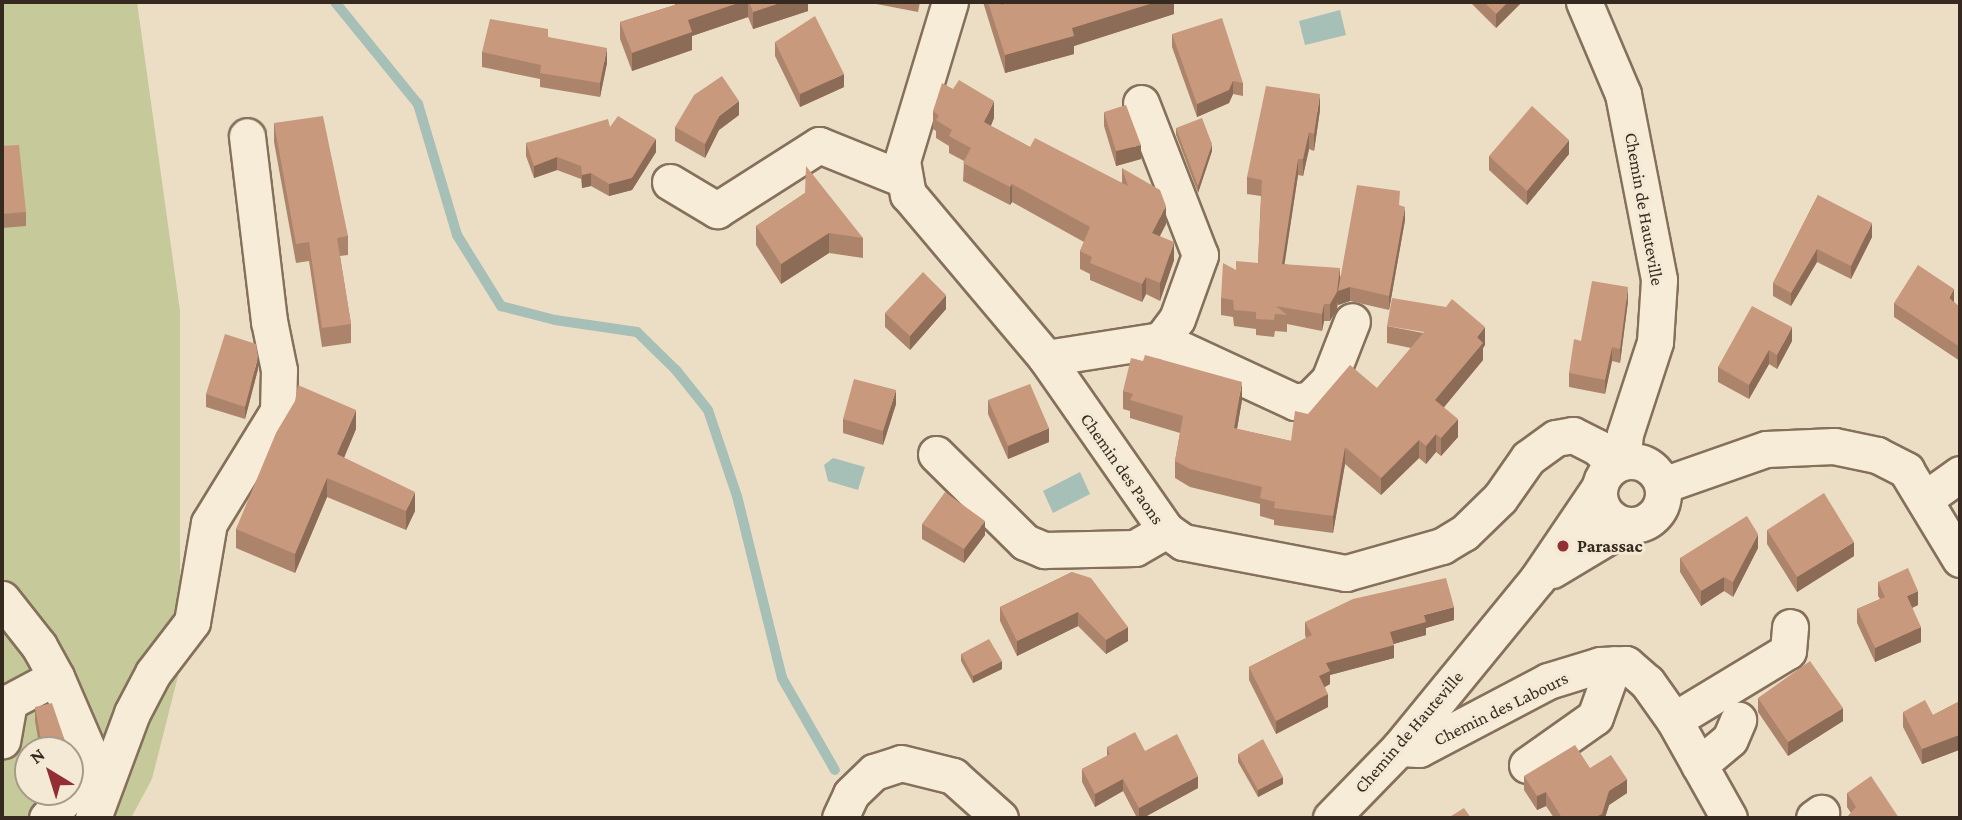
<!DOCTYPE html>
<html>
<head>
<meta charset="utf-8">
<style>
  body { margin:0 }
  #map { position:relative; width:1962px; height:820px; overflow:hidden; background:#ecdec5; font-family:"Crimson Pro",serif }
  div>[style] { position:absolute }
  [style*='--x'] { left:calc(var(--x)*1px); top:calc(var(--y)*1px); width:calc(var(--w)*1px); rotate:calc(var(--a)*1deg) }
  .green>* { inset:0; background:#c6c999 }
  .water>* { inset:0; background:#a6bfb7 }
  .stream>* { height:10px; margin:-5px; padding:0 5px; transform-origin:5px; border-radius:5px; background:#a6bfb7 }
  .roads { filter:drop-shadow(2px 0 #85705c) drop-shadow(-2px 0 #85705c) drop-shadow(0 2px #85705c) drop-shadow(0 -2px #85705c) }
  .minor>* { height:35px; margin:-17.5px; padding:0 17.5px; transform-origin:17.5px; border-radius:17.5px; background:#f7ecd7 }
  .minor>.ring { margin:-17.5px; padding:0; box-sizing:content-box; background:none; border:35px solid #f7ecd7; border-radius:50% }
  .wall>* { inset:0; background:#ac846b }
  .shaded-wall>* { inset:0; background:#8c6b57 }
  .building>* { inset:0; background:#c8997c }
  .dots>* { width:19px; height:19px; translate:-50% -50%; box-sizing:border-box; border:4px solid #f3e9d4; border-radius:50% }
  span { translate:-50% -50%; white-space:nowrap; text-align:center; line-height:1.15; -webkit-text-stroke:6px #f3e9d4; paint-order:stroke }
  .street-label { font-size:18px; color:#36291f }
  .poi-label { font-size:18px; color:#36291f; font-weight:700 }
  .left { translate:0 -50%; text-align:left }
  .frame { position:absolute; inset:0; border:4px solid #36291f; pointer-events:none }
  .north { position:absolute; left:14px; top:736px; width:70px; height:70px; box-sizing:border-box; background:#f3e9d4; border:2px solid #a79c8c; border-radius:50%; rotate:322deg; font-size:19px; font-weight:700; line-height:28px; text-align:center; color:#36291f }
  .north::after { content:''; display:block; margin:auto; width:24px; height:32px; background:#912f34; clip-path:polygon(50% 0,100% 100%,50% 72%,0 100%) }
</style>
</head>
<body>
<div id="map">
  <div class="green">
    <div style="clip-path:polygon(evenodd,2px 2px,137px 2px,180px 311px,180px 668px,152px 779px,131px 818px,2px 818px,2px 2px,28px 750px,70px 750px,70px 792px,28px 792px,28px 750px)"></div>
  </div>
  <div class="water">
    <div style="clip-path:polygon(1340px 10px,1346px 35px,1305px 45px,1299px 21px)"></div>
    <div style="clip-path:polygon(833px 458px,865px 467px,858px 490px,828px 481px,824px 465px)"></div>
    <div style="clip-path:polygon(1080px 472px,1090px 494px,1053px 513px,1043px 491px)"></div>
  </div>
  <div class="stream">
    <div style="--x:335;--y:2;--w:132;--a:50.9"></div>
    <div style="--x:418;--y:104;--w:137;--a:73.4"></div>
    <div style="--x:457;--y:235;--w:84;--a:58.2"></div>
    <div style="--x:501;--y:306;--w:56;--a:14.5"></div>
    <div style="--x:555;--y:320;--w:83;--a:8.3"></div>
    <div style="--x:637;--y:332;--w:54;--a:44.3"></div>
    <div style="--x:676;--y:370;--w:51;--a:51.3"></div>
    <div style="--x:708;--y:410;--w:91;--a:71.4"></div>
    <div style="--x:737;--y:496;--w:187;--a:76.1"></div>
    <div style="--x:782;--y:678;--w:106;--a:60.1"></div>
  </div>
  <div class="roads">
    <div class="minor">
      <div style="--x:950;--y:2;--w:166;--a:106.8"></div>
      <div style="--x:902;--y:161;--w:34;--a:80"></div>
      <div style="--x:908;--y:194;--w:214;--a:49.9"></div>
      <div style="--x:1046;--y:358;--w:210;--a:55.1"></div>
      <div style="--x:1166;--y:530;--w:21;--a:35"></div>
      <div style="--x:1183;--y:542;--w:166;--a:10.8"></div>
      <div style="--x:1346;--y:573;--w:100;--a:-15.7"></div>
      <div style="--x:1442;--y:546;--w:26;--a:-31"></div>
      <div style="--x:1464;--y:533;--w:50;--a:-44.2"></div>
      <div style="--x:1500;--y:498;--w:49;--a:-55"></div>
      <div style="--x:1528;--y:458;--w:34;--a:-36"></div>
      <div style="--x:1556;--y:438;--w:17;--a:-10"></div>
      <div style="--x:1573;--y:435;--w:28;--a:27"></div>
      <div style="--x:1598;--y:448;--w:24;--a:45"></div>
      <div style="--x:1584;--y:2;--w:100;--a:67"></div>
      <div style="--x:1623;--y:94;--w:189;--a:79"></div>
      <div style="--x:1659;--y:280;--w:62;--a:93.7"></div>
      <div style="--x:1655;--y:342;--w:97;--a:108.1"></div>
      <div style="--x:1625;--y:434;--w:28;--a:96"></div>
      <div style="--x:670;--y:182;--w:55;--a:30.8"></div>
      <div style="--x:717;--y:210;--w:121;--a:-32.5"></div>
      <div style="--x:819;--y:145;--w:91;--a:22"></div>
      <div style="--x:1161;--y:340;--w:148;--a:24.8"></div>
      <div style="--x:1295;--y:402;--w:15;--a:-11"></div>
      <div style="--x:1310;--y:399;--w:27;--a:-45"></div>
      <div style="--x:1329;--y:380;--w:63;--a:-68.7"></div>
      <div style="--x:1046;--y:358;--w:116;--a:-8.9"></div>
      <div style="--x:1161;--y:340;--w:26;--a:-53"></div>
      <div style="--x:1177;--y:319;--w:68;--a:-70.2"></div>
      <div style="--x:1200;--y:255;--w:163;--a:-111.2"></div>
      <div style="--x:936;--y:454;--w:125;--a:44.7"></div>
      <div style="--x:1025;--y:542;--w:21;--a:23"></div>
      <div style="--x:1044;--y:550;--w:91;--a:-1.3"></div>
      <div style="--x:1135;--y:548;--w:36;--a:-30"></div>
      <div class="ring" style="left:1599px;top:461px;width:29px;height:29px"></div>
      <div style="--x:1663;--y:485;--w:109;--a:-19.3"></div>
      <div style="--x:1766;--y:449;--w:68;--a:-2.5"></div>
      <div style="--x:1834;--y:446;--w:44;--a:11.8"></div>
      <div style="--x:1877;--y:455;--w:33;--a:27"></div>
      <div style="--x:1906;--y:470;--w:104;--a:58.8"></div>
      <div style="--x:1925;--y:499;--w:43;--a:-35.5"></div>
      <div style="--x:1552;--y:570;--w:87;--a:-31"></div>
      <div style="--x:2;--y:599;--w:60;--a:51.8"></div>
      <div style="--x:39;--y:646;--w:35;--a:61"></div>
      <div style="--x:56;--y:677;--w:53;--a:152"></div>
      <div style="--x:9;--y:702;--w:39;--a:100"></div>
      <div style="--x:1674;--y:720;--w:133;--a:-31.2"></div>
      <div style="--x:1788;--y:651;--w:24;--a:-85"></div>
      <div style="--x:1399;--y:748;--w:20;--a:3"></div>
      <div style="--x:1419;--y:749;--w:146;--a:-27.8"></div>
      <div style="--x:1548;--y:681;--w:54;--a:-17.1"></div>
      <div style="--x:1600;--y:665;--w:26;--a:-2"></div>
      <div style="--x:1626;--y:664;--w:28;--a:41"></div>
      <div style="--x:1647;--y:682;--w:47;--a:54.6"></div>
      <div style="--x:1674;--y:720;--w:112;--a:60.7"></div>
      <div style="--x:1527;--y:765;--w:83;--a:-35.2"></div>
      <div style="--x:1595;--y:717;--w:56;--a:-70.3"></div>
      <div style="--x:1699;--y:765;--w:40;--a:-40"></div>
      <div style="--x:1730;--y:739;--w:21;--a:-67"></div>
      <div style="--x:47;--y:818;--w:54;--a:-46.5"></div>
      <div style="--x:84;--y:779;--w:21;--a:-67"></div>
      <div style="--x:92;--y:760;--w:90;--a:-113.4"></div>
      <div style="--x:93;--y:818;--w:112;--a:-69.6"></div>
      <div style="--x:132;--y:713;--w:45;--a:-62.3"></div>
      <div style="--x:153;--y:673;--w:64;--a:-52.6"></div>
      <div style="--x:192;--y:622;--w:100;--a:-80.3"></div>
      <div style="--x:209;--y:523;--w:132;--a:-58.4"></div>
      <div style="--x:278;--y:411;--w:41;--a:-88.6"></div>
      <div style="--x:279;--y:370;--w:50;--a:-101.5"></div>
      <div style="--x:269;--y:321;--w:186;--a:-96.8"></div>
      <div style="--x:840;--y:818;--w:26;--a:-65"></div>
      <div style="--x:851;--y:794;--w:32;--a:-44"></div>
      <div style="--x:874;--y:772;--w:28;--a:-18"></div>
      <div style="--x:901;--y:763;--w:54;--a:14"></div>
      <div style="--x:953;--y:776;--w:63;--a:41.8"></div>
      <div style="--x:1331;--y:818;--w:98;--a:-45.8"></div>
      <div style="--x:1399;--y:748;--w:220;--a:-50.7"></div>
      <div style="--x:1538;--y:578;--w:109;--a:-55.9"></div>
      <div style="--x:1814;--y:818;--w:9;--a:-36"></div>
    </div>
  </div>
  <div class="wall">
    <div style="clip-path:polygon(674px 2px,808px 2px,808px 11px,753px 29px,748px 17px,692px 36px,692px 50px,632px 71px,620px 39px,620px 22px,675px 5px)"></div>
    <div style="clip-path:polygon(866px 2px,920px 2px,918px 12px)"></div>
    <div style="clip-path:polygon(983px 2px,1002px 2px,1002px 4px,1174px 2px,1174px 14px,1074px 46px,1074px 54px,1005px 73px)"></div>
    <div style="clip-path:polygon(1470px 2px,1522px 2px,1496px 28px)"></div>
    <div style="clip-path:polygon(1172px 34px,1243px 83px,1243px 96px,1233px 94px,1229px 103px,1197px 117px,1172px 47px)"></div>
    <div style="clip-path:polygon(548px 37px,607px 63px,600px 97px,540px 87px,540px 79px,482px 67px,482px 52px)"></div>
    <div style="clip-path:polygon(775px 42px,844px 87px,800px 107px,775px 56px)"></div>
    <div style="clip-path:polygon(1320px 110px,1314px 151px,1309px 149px,1303px 176px,1298px 175px,1284px 264px,1340px 277px,1400px 205px,1405px 220px,1389px 310px,1350px 301px,1338px 305px,1338px 300px,1337px 309px,1330px 321px,1324px 321px,1322px 331px,1287px 324px,1287px 332px,1275px 331px,1274px 337px,1256px 335px,1256px 329px,1234px 326px,1233px 317px,1221px 315px,1221px 298px,1236px 270px,1258px 263px,1261px 196px,1247px 194px,1247px 177px)"></div>
    <div style="clip-path:polygon(933px 111px,994px 118px,991px 126px,1030px 147px,1122px 183px,1122px 168px,1166px 224px,1160px 236px,1174px 260px,1160px 301px,1146px 294px,1142px 302px,1090px 280px,1090px 274px,1080px 269px,1080px 251px,1084px 242px,1012px 202px,1010px 205px,963px 181px,964px 161px,949px 153px,949px 146px,936px 138px,936px 131px,933px 129px)"></div>
    <div style="clip-path:polygon(1104px 112px,1141px 159px,1116px 166px,1104px 126px)"></div>
    <div style="clip-path:polygon(739px 115px,719px 130px,705px 158px,675px 141px,675px 127px)"></div>
    <div style="clip-path:polygon(274px 123px,348px 236px,348px 255px,340px 256px,351px 324px,351px 343px,322px 347px,309px 261px,296px 263px,274px 142px)"></div>
    <div style="clip-path:polygon(610px 127px,656px 152px,632px 190px,609px 196px,591px 186px,582px 188px,581px 179px,557px 170px,534px 178px,526px 156px,526px 143px)"></div>
    <div style="clip-path:polygon(1176px 128px,1212px 151px,1198px 193px,1176px 135px)"></div>
    <div style="clip-path:polygon(2px 146px,26px 212px,26px 226px,2px 228px)"></div>
    <div style="clip-path:polygon(1569px 154px,1527px 205px,1489px 170px,1489px 156px)"></div>
    <div style="clip-path:polygon(805px 193px,863px 238px,863px 258px,829px 253px,781px 284px,756px 245px,756px 226px)"></div>
    <div style="clip-path:polygon(1818px 195px,1872px 237px,1851px 279px,1817px 262px,1791px 306px,1773px 296px,1773px 283px)"></div>
    <div style="clip-path:polygon(1628px 301px,1620px 363px,1612px 361px,1605px 394px,1569px 387px,1569px 373px,1581px 341px)"></div>
    <div style="clip-path:polygon(1954px 302px,1960px 308px,1960px 361px,1894px 317px,1894px 303px)"></div>
    <div style="clip-path:polygon(946px 309px,910px 350px,885px 327px,885px 313px)"></div>
    <div style="clip-path:polygon(1387px 326px,1485px 345px,1483px 348px,1483px 360px,1444px 407px,1458px 437px,1441px 456px,1436px 452px,1426px 464px,1419px 458px,1381px 495px,1345px 464px,1333px 533px,1274px 525px,1274px 520px,1260px 516px,1260px 504px,1190px 487px,1175px 478px,1175px 461px,1180px 433px,1130px 418px,1130px 411px,1123px 409px,1123px 391px,1242px 400px,1237px 429px,1291px 441px,1308px 414px,1377px 388px,1411px 348px,1387px 343px)"></div>
    <div style="clip-path:polygon(1792px 341px,1777px 369px,1769px 364px,1749px 399px,1718px 382px,1718px 367px)"></div>
    <div style="clip-path:polygon(258px 369px,245px 419px,206px 407px,206px 394px)"></div>
    <div style="clip-path:polygon(988px 400px,1049px 442px,1008px 459px,988px 414px)"></div>
    <div style="clip-path:polygon(896px 404px,883px 445px,843px 433px,843px 419px)"></div>
    <div style="clip-path:polygon(356px 429px,344px 458px,415px 511px,406px 530px,327px 497px,295px 573px,236px 548px,236px 529px)"></div>
    <div style="clip-path:polygon(922px 524px,985px 535px,964px 563px,922px 539px)"></div>
    <div style="clip-path:polygon(1767px 530px,1854px 556px,1797px 592px,1767px 544px)"></div>
    <div style="clip-path:polygon(1758px 548px,1733px 597px,1724px 591px,1701px 606px,1680px 572px,1680px 558px)"></div>
    <div style="clip-path:polygon(1072px 572px,1128px 641px,1106px 654px,1078px 626px,1017px 656px,1000px 621px,1000px 607px)"></div>
    <div style="clip-path:polygon(1878px 582px,1918px 605px,1912px 608px,1921px 642px,1875px 662px,1857px 623px,1857px 609px,1880px 599px,1878px 596px)"></div>
    <div style="clip-path:polygon(1454px 620px,1426px 628px,1426px 635px,1393px 644px,1394px 658px,1330px 675px,1330px 684px,1325px 687px,1328px 707px,1276px 734px,1249px 680px,1249px 667px,1306px 638px,1305px 635px,1305px 622px)"></div>
    <div style="clip-path:polygon(961px 654px,1002px 669px,973px 683px,961px 661px)"></div>
    <div style="clip-path:polygon(1758px 698px,1843px 721px,1788px 756px,1758px 712px)"></div>
    <div style="clip-path:polygon(1960px 701px,1960px 753px,1959px 750px,1922px 764px,1903px 727px,1903px 712px,1933px 715px)"></div>
    <div style="clip-path:polygon(35px 707px,68px 750px,40px 750px,35px 721px)"></div>
    <div style="clip-path:polygon(1107px 747px,1145px 751px,1198px 788px,1143px 818px,1137px 818px,1123px 791px,1095px 807px,1082px 782px,1082px 769px,1107px 756px)"></div>
    <div style="clip-path:polygon(1238px 754px,1283px 784px,1258px 797px,1238px 762px)"></div>
    <div style="clip-path:polygon(1590px 768px,1627px 793px,1609px 805px,1605px 818px,1554px 818px,1546px 806px,1537px 810px,1524px 790px,1524px 776px)"></div>
    <div style="clip-path:polygon(1847px 793px,1899px 818px,1851px 813px,1847px 807px)"></div>
  </div>
  <div class="shaded-wall">
    <div style="clip-path:polygon(741px 2px,748px 2px,748px 17px,692px 36px,692px 50px,632px 71px,632px 53px,688px 20px)"></div>
    <div style="clip-path:polygon(783px 2px,808px 2px,808px 11px,753px 29px,753px 12px)"></div>
    <div style="clip-path:polygon(1156px 2px,1174px 2px,1174px 14px,1074px 46px,1074px 54px,1005px 73px,1005px 55px,1072px 28px)"></div>
    <div style="clip-path:polygon(1508px 2px,1522px 2px,1496px 28px,1496px 14px)"></div>
    <div style="clip-path:polygon(607px 48px,607px 63px,600px 97px,600px 83px)"></div>
    <div style="clip-path:polygon(844px 74px,844px 87px,800px 107px,800px 94px)"></div>
    <div style="clip-path:polygon(1233px 81px,1233px 94px,1229px 103px,1197px 117px,1197px 104px)"></div>
    <div style="clip-path:polygon(1320px 94px,1320px 110px,1314px 151px,1314px 134px)"></div>
    <div style="clip-path:polygon(739px 101px,739px 115px,719px 130px,705px 158px,705px 144px,719px 116px)"></div>
    <div style="clip-path:polygon(994px 101px,994px 118px,984px 140px,984px 122px)"></div>
    <div style="clip-path:polygon(1309px 132px,1309px 149px,1303px 176px,1303px 159px)"></div>
    <div style="clip-path:polygon(656px 139px,656px 152px,632px 190px,609px 196px,609px 184px)"></div>
    <div style="clip-path:polygon(1569px 140px,1569px 154px,1527px 205px,1527px 191px)"></div>
    <div style="clip-path:polygon(1212px 144px,1212px 151px,1198px 193px,1198px 186px)"></div>
    <div style="clip-path:polygon(1141px 145px,1141px 159px,1116px 166px,1116px 151px)"></div>
    <div style="clip-path:polygon(557px 157px,557px 170px,534px 178px,534px 166px)"></div>
    <div style="clip-path:polygon(1298px 159px,1298px 175px,1282px 281px,1282px 264px)"></div>
    <div style="clip-path:polygon(591px 173px,591px 186px,582px 188px,582px 175px)"></div>
    <div style="clip-path:polygon(1012px 184px,1012px 202px,1010px 205px,1010px 187px)"></div>
    <div style="clip-path:polygon(1166px 206px,1166px 224px,1152px 251px,1152px 233px)"></div>
    <div style="clip-path:polygon(1405px 207px,1405px 220px,1389px 310px,1389px 296px)"></div>
    <div style="clip-path:polygon(1872px 223px,1872px 237px,1851px 279px,1851px 266px)"></div>
    <div style="clip-path:polygon(829px 233px,829px 253px,781px 284px,781px 264px)"></div>
    <div style="clip-path:polygon(1174px 242px,1174px 260px,1160px 301px,1160px 283px)"></div>
    <div style="clip-path:polygon(1817px 249px,1817px 262px,1791px 306px,1791px 293px)"></div>
    <div style="clip-path:polygon(1340px 268px,1340px 284px,1350px 287px,1350px 301px,1338px 305px,1338px 300px,1337px 309px,1330px 321px,1330px 304px)"></div>
    <div style="clip-path:polygon(1146px 277px,1146px 294px,1142px 302px,1142px 284px)"></div>
    <div style="clip-path:polygon(1628px 287px,1628px 301px,1620px 363px,1620px 349px)"></div>
    <div style="clip-path:polygon(1954px 289px,1954px 303px,1949px 298px)"></div>
    <div style="clip-path:polygon(946px 295px,946px 309px,910px 350px,910px 336px)"></div>
    <div style="clip-path:polygon(1324px 304px,1324px 321px,1322px 331px,1322px 314px)"></div>
    <div style="clip-path:polygon(1485px 327px,1485px 345px,1483px 348px,1483px 360px,1435px 418px,1435px 400px,1477px 337px)"></div>
    <div style="clip-path:polygon(1792px 327px,1792px 341px,1777px 369px,1777px 355px)"></div>
    <div style="clip-path:polygon(1612px 347px,1612px 361px,1605px 394px,1605px 380px)"></div>
    <div style="clip-path:polygon(1769px 350px,1769px 364px,1749px 399px,1749px 385px)"></div>
    <div style="clip-path:polygon(258px 357px,258px 369px,245px 419px,245px 407px)"></div>
    <div style="clip-path:polygon(1242px 382px,1242px 400px,1234px 446px,1234px 428px)"></div>
    <div style="clip-path:polygon(896px 390px,896px 404px,883px 445px,883px 431px)"></div>
    <div style="clip-path:polygon(356px 410px,356px 429px,337px 474px,337px 454px)"></div>
    <div style="clip-path:polygon(1458px 419px,1458px 437px,1441px 456px,1441px 438px)"></div>
    <div style="clip-path:polygon(1049px 428px,1049px 442px,1008px 459px,1008px 446px)"></div>
    <div style="clip-path:polygon(1436px 434px,1436px 452px,1426px 464px,1426px 446px)"></div>
    <div style="clip-path:polygon(1419px 440px,1419px 458px,1381px 495px,1381px 478px)"></div>
    <div style="clip-path:polygon(1345px 447px,1345px 464px,1333px 533px,1333px 516px)"></div>
    <div style="clip-path:polygon(327px 478px,327px 497px,295px 573px,295px 554px)"></div>
    <div style="clip-path:polygon(415px 492px,415px 511px,406px 530px,406px 511px)"></div>
    <div style="clip-path:polygon(985px 521px,985px 535px,964px 563px,964px 549px)"></div>
    <div style="clip-path:polygon(1758px 534px,1758px 548px,1733px 597px,1733px 582px)"></div>
    <div style="clip-path:polygon(1854px 542px,1854px 556px,1797px 592px,1797px 577px)"></div>
    <div style="clip-path:polygon(1724px 577px,1724px 591px,1701px 606px,1701px 591px)"></div>
    <div style="clip-path:polygon(1918px 591px,1918px 605px,1907px 610px,1907px 596px)"></div>
    <div style="clip-path:polygon(1454px 607px,1454px 620px,1426px 628px,1426px 635px,1390px 645px,1390px 632px,1424px 615px)"></div>
    <div style="clip-path:polygon(1078px 612px,1078px 626px,1017px 656px,1017px 641px)"></div>
    <div style="clip-path:polygon(1128px 627px,1128px 641px,1106px 654px,1106px 640px)"></div>
    <div style="clip-path:polygon(1921px 627px,1921px 642px,1875px 662px,1875px 648px)"></div>
    <div style="clip-path:polygon(1394px 645px,1394px 658px,1330px 675px,1330px 684px,1319px 690px,1319px 676px,1326px 663px)"></div>
    <div style="clip-path:polygon(1002px 661px,1002px 669px,973px 683px,973px 676px)"></div>
    <div style="clip-path:polygon(1328px 694px,1328px 707px,1276px 734px,1276px 721px)"></div>
    <div style="clip-path:polygon(1843px 708px,1843px 721px,1788px 756px,1788px 742px)"></div>
    <div style="clip-path:polygon(1959px 735px,1959px 750px,1922px 764px,1922px 749px)"></div>
    <div style="clip-path:polygon(1198px 776px,1198px 788px,1143px 818px,1139px 818px,1139px 808px)"></div>
    <div style="clip-path:polygon(1283px 777px,1283px 784px,1258px 797px,1258px 790px)"></div>
    <div style="clip-path:polygon(1123px 779px,1123px 791px,1095px 807px,1095px 794px)"></div>
    <div style="clip-path:polygon(1627px 779px,1627px 793px,1609px 805px,1605px 818px,1594px 818px,1609px 791px)"></div>
    <div style="clip-path:polygon(1546px 792px,1546px 806px,1537px 810px,1537px 796px)"></div>
  </div>
  <div class="building">
    <div style="clip-path:polygon(680px 2px,741px 2px,688px 20px,692px 32px,632px 53px,620px 22px,681px 3px)"></div>
    <div style="clip-path:polygon(749px 2px,783px 2px,753px 12px)"></div>
    <div style="clip-path:polygon(988px 2px,1001px 2px,1001px 5px,1012px 2px,1156px 2px,1072px 28px,1074px 36px,1005px 55px)"></div>
    <div style="clip-path:polygon(1484px 2px,1508px 2px,1496px 14px)"></div>
    <div style="clip-path:polygon(815px 16px,844px 74px,800px 94px,775px 42px)"></div>
    <div style="clip-path:polygon(1222px 18px,1243px 83px,1233px 81px,1229px 90px,1197px 104px,1172px 34px)"></div>
    <div style="clip-path:polygon(490px 19px,548px 29px,548px 37px,607px 48px,600px 83px,540px 73px,541px 65px,482px 52px)"></div>
    <div style="clip-path:polygon(722px 76px,739px 101px,719px 116px,705px 144px,675px 127px,694px 95px)"></div>
    <div style="clip-path:polygon(959px 80px,994px 101px,984px 122px,1030px 147px,1035px 138px,1128px 186px,1122px 168px,1160px 190px,1166px 206px,1152px 233px,1174px 242px,1160px 283px,1146px 277px,1142px 284px,1090px 263px,1092px 257px,1080px 251px,1090px 227px,1012px 184px,1010px 187px,963px 163px,971px 148px,949px 136px,952px 130px,936px 120px,939px 116px,933px 111px,942px 83px,953px 89px)"></div>
    <div style="clip-path:polygon(1266px 86px,1320px 94px,1314px 134px,1309px 132px,1303px 159px,1298px 159px,1282px 264px,1340px 268px,1337px 292px,1330px 304px,1324px 304px,1322px 314px,1276px 306px,1287px 315px,1275px 314px,1274px 320px,1256px 319px,1256px 312px,1234px 310px,1233px 300px,1221px 298px,1223px 263px,1236px 270px,1236px 261px,1258px 263px,1262px 180px,1247px 177px)"></div>
    <div style="clip-path:polygon(1126px 105px,1141px 145px,1116px 151px,1104px 112px)"></div>
    <div style="clip-path:polygon(1532px 106px,1569px 140px,1527px 191px,1489px 156px)"></div>
    <div style="clip-path:polygon(323px 116px,348px 236px,337px 238px,351px 324px,322px 328px,309px 242px,296px 244px,274px 123px)"></div>
    <div style="clip-path:polygon(618px 116px,656px 139px,632px 178px,609px 184px,591px 173px,582px 175px,581px 166px,557px 157px,534px 166px,526px 143px,608px 119px,610px 127px)"></div>
    <div style="clip-path:polygon(1202px 118px,1212px 144px,1198px 186px,1176px 128px)"></div>
    <div style="clip-path:polygon(19px 145px,26px 212px,2px 214px,2px 146px)"></div>
    <div style="clip-path:polygon(806px 166px,863px 238px,829px 233px,781px 264px,756px 226px,805px 193px)"></div>
    <div style="clip-path:polygon(1357px 185px,1400px 191px,1399px 205px,1405px 207px,1389px 296px,1350px 287px,1338px 291px)"></div>
    <div style="clip-path:polygon(1818px 195px,1872px 223px,1851px 266px,1817px 249px,1791px 293px,1773px 283px)"></div>
    <div style="clip-path:polygon(1918px 265px,1954px 289px,1949px 298px,1960px 307px,1960px 347px,1894px 303px)"></div>
    <div style="clip-path:polygon(923px 272px,946px 295px,910px 336px,885px 313px)"></div>
    <div style="clip-path:polygon(1592px 281px,1628px 287px,1620px 349px,1612px 347px,1605px 380px,1569px 373px,1574px 339px,1581px 341px)"></div>
    <div style="clip-path:polygon(1392px 298px,1446px 307px,1452px 299px,1485px 327px,1477px 337px,1483px 343px,1435px 400px,1458px 419px,1441px 438px,1436px 434px,1426px 446px,1419px 440px,1381px 478px,1345px 447px,1333px 516px,1274px 508px,1275px 502px,1260px 498px,1262px 487px,1190px 469px,1175px 461px,1183px 416px,1130px 400px,1133px 394px,1123px 391px,1131px 358px,1143px 361px,1145px 355px,1242px 382px,1234px 428px,1291px 441px,1295px 411px,1308px 414px,1350px 365px,1377px 388px,1424px 332px,1387px 326px)"></div>
    <div style="clip-path:polygon(1752px 306px,1792px 327px,1777px 355px,1769px 350px,1749px 385px,1718px 367px)"></div>
    <div style="clip-path:polygon(225px 334px,256px 344px,258px 357px,245px 407px,206px 394px)"></div>
    <div style="clip-path:polygon(854px 379px,896px 390px,883px 431px,843px 419px)"></div>
    <div style="clip-path:polygon(1030px 384px,1049px 428px,1008px 446px,988px 400px)"></div>
    <div style="clip-path:polygon(298px 385px,356px 410px,337px 454px,415px 492px,406px 511px,327px 478px,295px 554px,236px 529px,276px 433px,295px 401px)"></div>
    <div style="clip-path:polygon(945px 492px,985px 521px,964px 549px,922px 524px)"></div>
    <div style="clip-path:polygon(1824px 493px,1854px 542px,1797px 577px,1767px 530px)"></div>
    <div style="clip-path:polygon(1747px 516px,1758px 534px,1733px 582px,1724px 577px,1701px 591px,1680px 558px)"></div>
    <div style="clip-path:polygon(1908px 568px,1918px 591px,1907px 596px,1921px 627px,1875px 648px,1857px 609px,1885px 597px,1878px 582px)"></div>
    <div style="clip-path:polygon(1072px 572px,1091px 578px,1128px 627px,1106px 640px,1078px 612px,1017px 641px,1000px 607px)"></div>
    <div style="clip-path:polygon(1446px 578px,1454px 607px,1424px 615px,1426px 622px,1390px 632px,1394px 645px,1326px 663px,1330px 671px,1319px 676px,1328px 694px,1276px 721px,1249px 667px,1312px 635px,1305px 622px,1353px 599px)"></div>
    <div style="clip-path:polygon(989px 639px,1002px 661px,973px 676px,961px 654px)"></div>
    <div style="clip-path:polygon(1810px 661px,1843px 708px,1788px 742px,1758px 698px)"></div>
    <div style="clip-path:polygon(1925px 700px,1933px 715px,1960px 701px,1960px 738px,1959px 735px,1922px 749px,1903px 712px)"></div>
    <div style="clip-path:polygon(52px 703px,68px 750px,43px 750px,35px 707px)"></div>
    <div style="clip-path:polygon(1135px 732px,1145px 751px,1177px 734px,1198px 776px,1139px 808px,1123px 779px,1095px 794px,1082px 769px,1110px 754px,1107px 747px)"></div>
    <div style="clip-path:polygon(1263px 739px,1283px 777px,1258px 790px,1238px 754px)"></div>
    <div style="clip-path:polygon(1575px 745px,1590px 768px,1611px 755px,1627px 779px,1609px 791px,1602px 814px,1594px 818px,1562px 818px,1546px 792px,1537px 796px,1524px 776px)"></div>
    <div style="clip-path:polygon(1871px 776px,1899px 818px,1846px 818px,1856px 807px,1847px 793px)"></div>
    <div style="clip-path:polygon(1464px 808px,1471px 818px,1448px 818px)"></div>
  </div>
  <div class="dots">
    <div style="left:1563px;top:546px;background:#912f34"></div>
  </div>
  <div class="street-label">
    <span style="left:1644px;top:209px;rotate:80deg">Chemin de Hauteville</span>
    <span style="left:1122px;top:469px;rotate:55deg">Chemin des Paons</span>
    <span style="left:1501px;top:709px;rotate:-26deg">Chemin des Labours</span>
    <span style="left:1409px;top:732px;rotate:-49deg">Chemin de Hauteville</span>
  </div>
  <div class="poi-label">
    <span class="left" style="left:1577px;top:546px">Parassac</span>
  </div>
  <div class="frame"></div>
  <div class="north">N</div>
</div>
</body>
</html>
